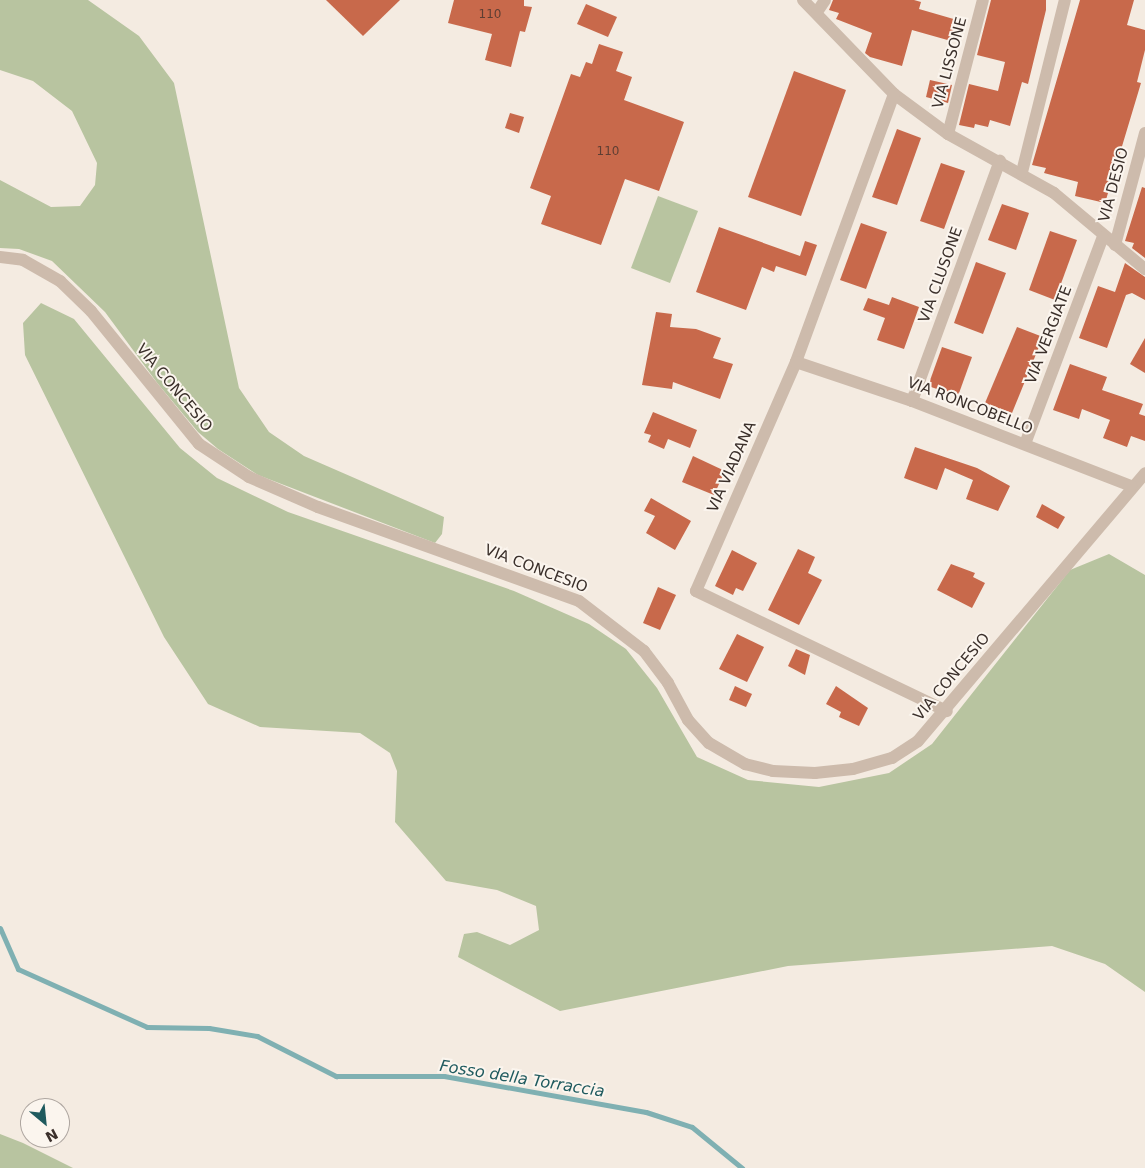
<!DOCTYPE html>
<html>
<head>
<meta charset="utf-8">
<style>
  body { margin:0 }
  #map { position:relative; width:1145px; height:1168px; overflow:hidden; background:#f4ebe1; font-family:"DejaVu Sans",sans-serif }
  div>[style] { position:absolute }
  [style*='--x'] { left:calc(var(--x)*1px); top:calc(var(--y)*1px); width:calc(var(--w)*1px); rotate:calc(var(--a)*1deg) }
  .green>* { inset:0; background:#b8c4a0 }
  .stream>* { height:5px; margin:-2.5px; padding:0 2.5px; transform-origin:2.5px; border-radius:2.5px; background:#7fb0b2 }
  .building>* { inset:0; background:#c8694b }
  .minor>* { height:12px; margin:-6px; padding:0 6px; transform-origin:6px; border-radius:6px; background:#cdbbac }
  span { translate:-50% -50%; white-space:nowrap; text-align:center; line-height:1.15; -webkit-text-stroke:4px #fbf5ee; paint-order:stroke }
  .number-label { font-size:12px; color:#5e3e33 }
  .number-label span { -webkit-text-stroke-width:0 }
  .street-label { font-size:15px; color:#3b302b }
  .water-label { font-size:16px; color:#1f5a5e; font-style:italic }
  .north { position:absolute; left:20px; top:1098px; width:50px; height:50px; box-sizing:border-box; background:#fbf5ee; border:1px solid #aea6a0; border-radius:50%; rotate:152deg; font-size:14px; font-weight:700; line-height:20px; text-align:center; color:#3b302b }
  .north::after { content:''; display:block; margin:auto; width:18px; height:22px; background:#1f5a5e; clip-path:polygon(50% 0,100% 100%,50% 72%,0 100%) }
</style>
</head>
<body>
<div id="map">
  <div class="green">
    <div style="clip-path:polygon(0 0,88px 0,139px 36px,174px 83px,239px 388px,269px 432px,304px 456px,444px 517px,442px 534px,435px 543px,258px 475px,218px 449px,198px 432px,158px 384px,105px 312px,52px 261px,19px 249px,0 248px,0 180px,51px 207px,80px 206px,95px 185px,97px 163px,72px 111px,33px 81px,0 70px)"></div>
    <div style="clip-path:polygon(658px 196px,698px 211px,670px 283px,631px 268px)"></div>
    <div style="clip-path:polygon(41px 303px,74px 319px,180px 448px,217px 478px,288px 512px,514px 591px,589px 624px,626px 649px,657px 688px,697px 757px,748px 780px,819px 787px,889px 773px,932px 744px,1070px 570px,1109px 554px,1145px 575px,1145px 992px,1105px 964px,1052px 946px,788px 966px,560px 1011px,458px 957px,464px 934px,477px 932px,510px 945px,539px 930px,536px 906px,497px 890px,446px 881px,395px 822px,397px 771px,390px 753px,360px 733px,260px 727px,208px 704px,164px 637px,25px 355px,23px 323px)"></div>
    <div style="clip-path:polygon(0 1134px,23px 1143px,73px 1168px,0 1168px)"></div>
  </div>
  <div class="stream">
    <div style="--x:0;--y:928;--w:45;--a:66.3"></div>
    <div style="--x:18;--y:969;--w:141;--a:24.2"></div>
    <div style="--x:147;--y:1027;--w:62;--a:0.9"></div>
    <div style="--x:209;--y:1028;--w:49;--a:9.5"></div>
    <div style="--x:257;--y:1036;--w:89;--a:26.9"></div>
    <div style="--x:336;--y:1076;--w:108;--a:0"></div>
    <div style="--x:444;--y:1076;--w:205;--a:10.1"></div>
    <div style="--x:646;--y:1112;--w:48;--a:18.1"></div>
    <div style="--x:692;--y:1127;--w:65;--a:39.4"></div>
  </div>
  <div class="building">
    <div style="clip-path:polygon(326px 0,400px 0,363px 36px)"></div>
    <div style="clip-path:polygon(454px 0,524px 0,524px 6px,532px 7px,525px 32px,520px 31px,511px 67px,485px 60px,492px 34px,448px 23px)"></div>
    <div style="clip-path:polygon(833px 0,914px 0,921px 2px,919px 9px,957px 20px,951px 41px,912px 30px,902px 66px,870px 57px,865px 53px,872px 33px,836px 19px,839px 13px,829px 10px)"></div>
    <div style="clip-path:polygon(991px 0,1046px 0,1046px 10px,1028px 84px,1022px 82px,1010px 126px,990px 120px,988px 127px,975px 124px,974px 128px,959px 125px,969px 84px,998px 91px,1005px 62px,977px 55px)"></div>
    <div style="clip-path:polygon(1080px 0,1134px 0,1127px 25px,1145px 30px,1145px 50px,1137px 82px,1141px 83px,1105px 203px,1075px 196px,1078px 182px,1044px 173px,1046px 168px,1032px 165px)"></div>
    <div style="clip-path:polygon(586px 4px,617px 17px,608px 37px,577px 24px)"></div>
    <div style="clip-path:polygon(599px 44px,623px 52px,616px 71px,632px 77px,624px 100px,684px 122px,659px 191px,625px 179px,601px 245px,541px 224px,551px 196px,530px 188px,571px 74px,580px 77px,586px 62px,592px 64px)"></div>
    <div style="clip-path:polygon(794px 71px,846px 90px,801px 216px,748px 197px)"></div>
    <div style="clip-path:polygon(930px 80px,952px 85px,948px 103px,926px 97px)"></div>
    <div style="clip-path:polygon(510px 113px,524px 117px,519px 133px,505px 128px)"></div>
    <div style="clip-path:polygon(897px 129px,921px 138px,897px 205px,872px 197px)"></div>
    <div style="clip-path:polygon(941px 163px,965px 171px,944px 229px,920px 221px)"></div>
    <div style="clip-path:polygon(1142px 187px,1145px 188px,1145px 258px,1132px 248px,1134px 243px,1125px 241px)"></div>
    <div style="clip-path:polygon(1002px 204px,1029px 213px,1016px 250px,988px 240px)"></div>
    <div style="clip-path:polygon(861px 223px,887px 232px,866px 289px,840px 280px)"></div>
    <div style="clip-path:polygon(719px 227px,800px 256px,805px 241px,817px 245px,806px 276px,776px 266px,774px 272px,762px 267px,746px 310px,696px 292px)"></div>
    <div style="clip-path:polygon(1050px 231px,1077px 240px,1055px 300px,1029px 290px)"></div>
    <div style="clip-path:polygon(976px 262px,1006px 273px,983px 334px,954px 323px)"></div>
    <div style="clip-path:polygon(1125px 263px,1145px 277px,1145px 300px,1132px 293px,1126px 295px,1107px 348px,1079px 338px,1098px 286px,1115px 292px)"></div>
    <div style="clip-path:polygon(892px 297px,919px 307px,904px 349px,877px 340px,885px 318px,863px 310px,868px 298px,889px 305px)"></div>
    <div style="clip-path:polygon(656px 312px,672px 314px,670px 327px,696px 329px,721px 338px,713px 358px,733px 364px,720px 399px,673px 382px,672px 389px,642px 385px)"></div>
    <div style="clip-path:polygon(1017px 327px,1043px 337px,1012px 413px,985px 403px)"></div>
    <div style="clip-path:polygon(1145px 338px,1145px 373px,1130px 364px)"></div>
    <div style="clip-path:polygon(942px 347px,972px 357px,958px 396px,928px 386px)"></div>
    <div style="clip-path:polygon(1070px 364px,1107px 377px,1102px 390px,1143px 404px,1139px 414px,1145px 416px,1145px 441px,1131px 436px,1127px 447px,1103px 438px,1110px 420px,1082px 409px,1079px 419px,1053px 410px)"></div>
    <div style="clip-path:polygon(653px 412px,697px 430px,690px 448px,668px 439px,664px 449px,648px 442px,651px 435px,644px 433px)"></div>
    <div style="clip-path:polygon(915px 447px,977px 468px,1010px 486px,998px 511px,966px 499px,973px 480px,945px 468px,937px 490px,904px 478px)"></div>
    <div style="clip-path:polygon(693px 456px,725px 471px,714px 495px,682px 482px)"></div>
    <div style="clip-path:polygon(651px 498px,691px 521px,675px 550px,646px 533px,655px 516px,644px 511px)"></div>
    <div style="clip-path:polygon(1042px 504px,1065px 517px,1058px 529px,1036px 517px)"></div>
    <div style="clip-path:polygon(798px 549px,815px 557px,808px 573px,822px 580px,799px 625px,768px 610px)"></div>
    <div style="clip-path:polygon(732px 550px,757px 563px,743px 591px,736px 588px,733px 595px,715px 586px)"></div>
    <div style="clip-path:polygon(951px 564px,975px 573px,973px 577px,985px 583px,972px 608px,937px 590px)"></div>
    <div style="clip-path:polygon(658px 587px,676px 595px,660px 630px,643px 623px)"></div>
    <div style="clip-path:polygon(737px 634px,764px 647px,747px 682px,719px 669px)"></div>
    <div style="clip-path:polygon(796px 649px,810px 655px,805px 675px,788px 666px)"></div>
    <div style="clip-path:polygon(735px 686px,752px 694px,746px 707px,729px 700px)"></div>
    <div style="clip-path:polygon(836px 686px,868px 708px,859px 726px,839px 717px,841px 712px,826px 704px)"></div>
  </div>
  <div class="minor">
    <div style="--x:803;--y:0;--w:131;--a:45.9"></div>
    <div style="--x:894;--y:94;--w:67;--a:36.5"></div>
    <div style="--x:948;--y:134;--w:121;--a:29.1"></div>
    <div style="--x:1054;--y:193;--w:119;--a:39.9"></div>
    <div style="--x:817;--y:12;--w:14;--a:-56"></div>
    <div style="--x:894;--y:94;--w:285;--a:110.1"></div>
    <div style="--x:796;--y:362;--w:250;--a:113.6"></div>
    <div style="--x:696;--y:591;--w:278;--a:25.6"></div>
    <div style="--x:948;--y:134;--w:138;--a:-75.4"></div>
    <div style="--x:1022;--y:172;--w:177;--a:-76"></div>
    <div style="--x:1115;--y:245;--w:116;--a:-75"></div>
    <div style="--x:0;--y:257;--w:23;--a:7"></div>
    <div style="--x:23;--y:260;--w:43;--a:29.6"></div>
    <div style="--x:60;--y:281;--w:43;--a:44.1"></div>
    <div style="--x:91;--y:311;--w:171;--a:50.9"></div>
    <div style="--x:199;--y:444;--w:60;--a:33.4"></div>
    <div style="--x:249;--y:477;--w:75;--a:23.5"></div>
    <div style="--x:318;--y:507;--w:277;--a:19.8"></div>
    <div style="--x:579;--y:601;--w:82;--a:37.6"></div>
    <div style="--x:644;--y:651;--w:40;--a:53"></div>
    <div style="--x:668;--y:683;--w:42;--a:61.6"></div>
    <div style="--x:688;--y:720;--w:31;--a:48"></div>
    <div style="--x:709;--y:743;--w:42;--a:30.3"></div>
    <div style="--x:745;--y:764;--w:29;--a:14"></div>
    <div style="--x:773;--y:771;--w:42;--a:2.7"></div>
    <div style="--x:815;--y:773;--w:38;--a:-6"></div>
    <div style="--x:853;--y:769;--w:41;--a:-15.8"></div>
    <div style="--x:892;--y:758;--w:31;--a:-33"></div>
    <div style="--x:918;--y:741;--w:351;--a:-49.7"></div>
    <div style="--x:796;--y:362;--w:122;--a:18.6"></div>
    <div style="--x:912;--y:401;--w:235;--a:21.2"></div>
    <div style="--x:912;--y:401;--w:256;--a:-69.9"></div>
    <div style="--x:1025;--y:444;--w:221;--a:-69.4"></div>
  </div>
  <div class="number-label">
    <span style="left:490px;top:15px">110</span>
    <span style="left:608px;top:152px">110</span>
  </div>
  <div class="street-label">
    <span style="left:950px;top:63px;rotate:-75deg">VIA LISSONE</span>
    <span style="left:1114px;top:185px;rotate:-75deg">VIA DESIO</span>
    <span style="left:941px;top:275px;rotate:-70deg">VIA CLUSONE</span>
    <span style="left:1049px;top:335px;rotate:-69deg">VIA VERGIATE</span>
    <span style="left:174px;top:388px;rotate:50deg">VIA CONCESIO</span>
    <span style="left:970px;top:406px;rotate:21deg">VIA RONCOBELLO</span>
    <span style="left:732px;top:467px;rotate:-66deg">VIA VIADANA</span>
    <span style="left:536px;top:569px;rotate:21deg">VIA CONCESIO</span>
    <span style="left:952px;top:677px;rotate:-50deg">VIA CONCESIO</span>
  </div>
  <div class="water-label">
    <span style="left:522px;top:1079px;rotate:9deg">Fosso della Torraccia</span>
  </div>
  <div class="north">N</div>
</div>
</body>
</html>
